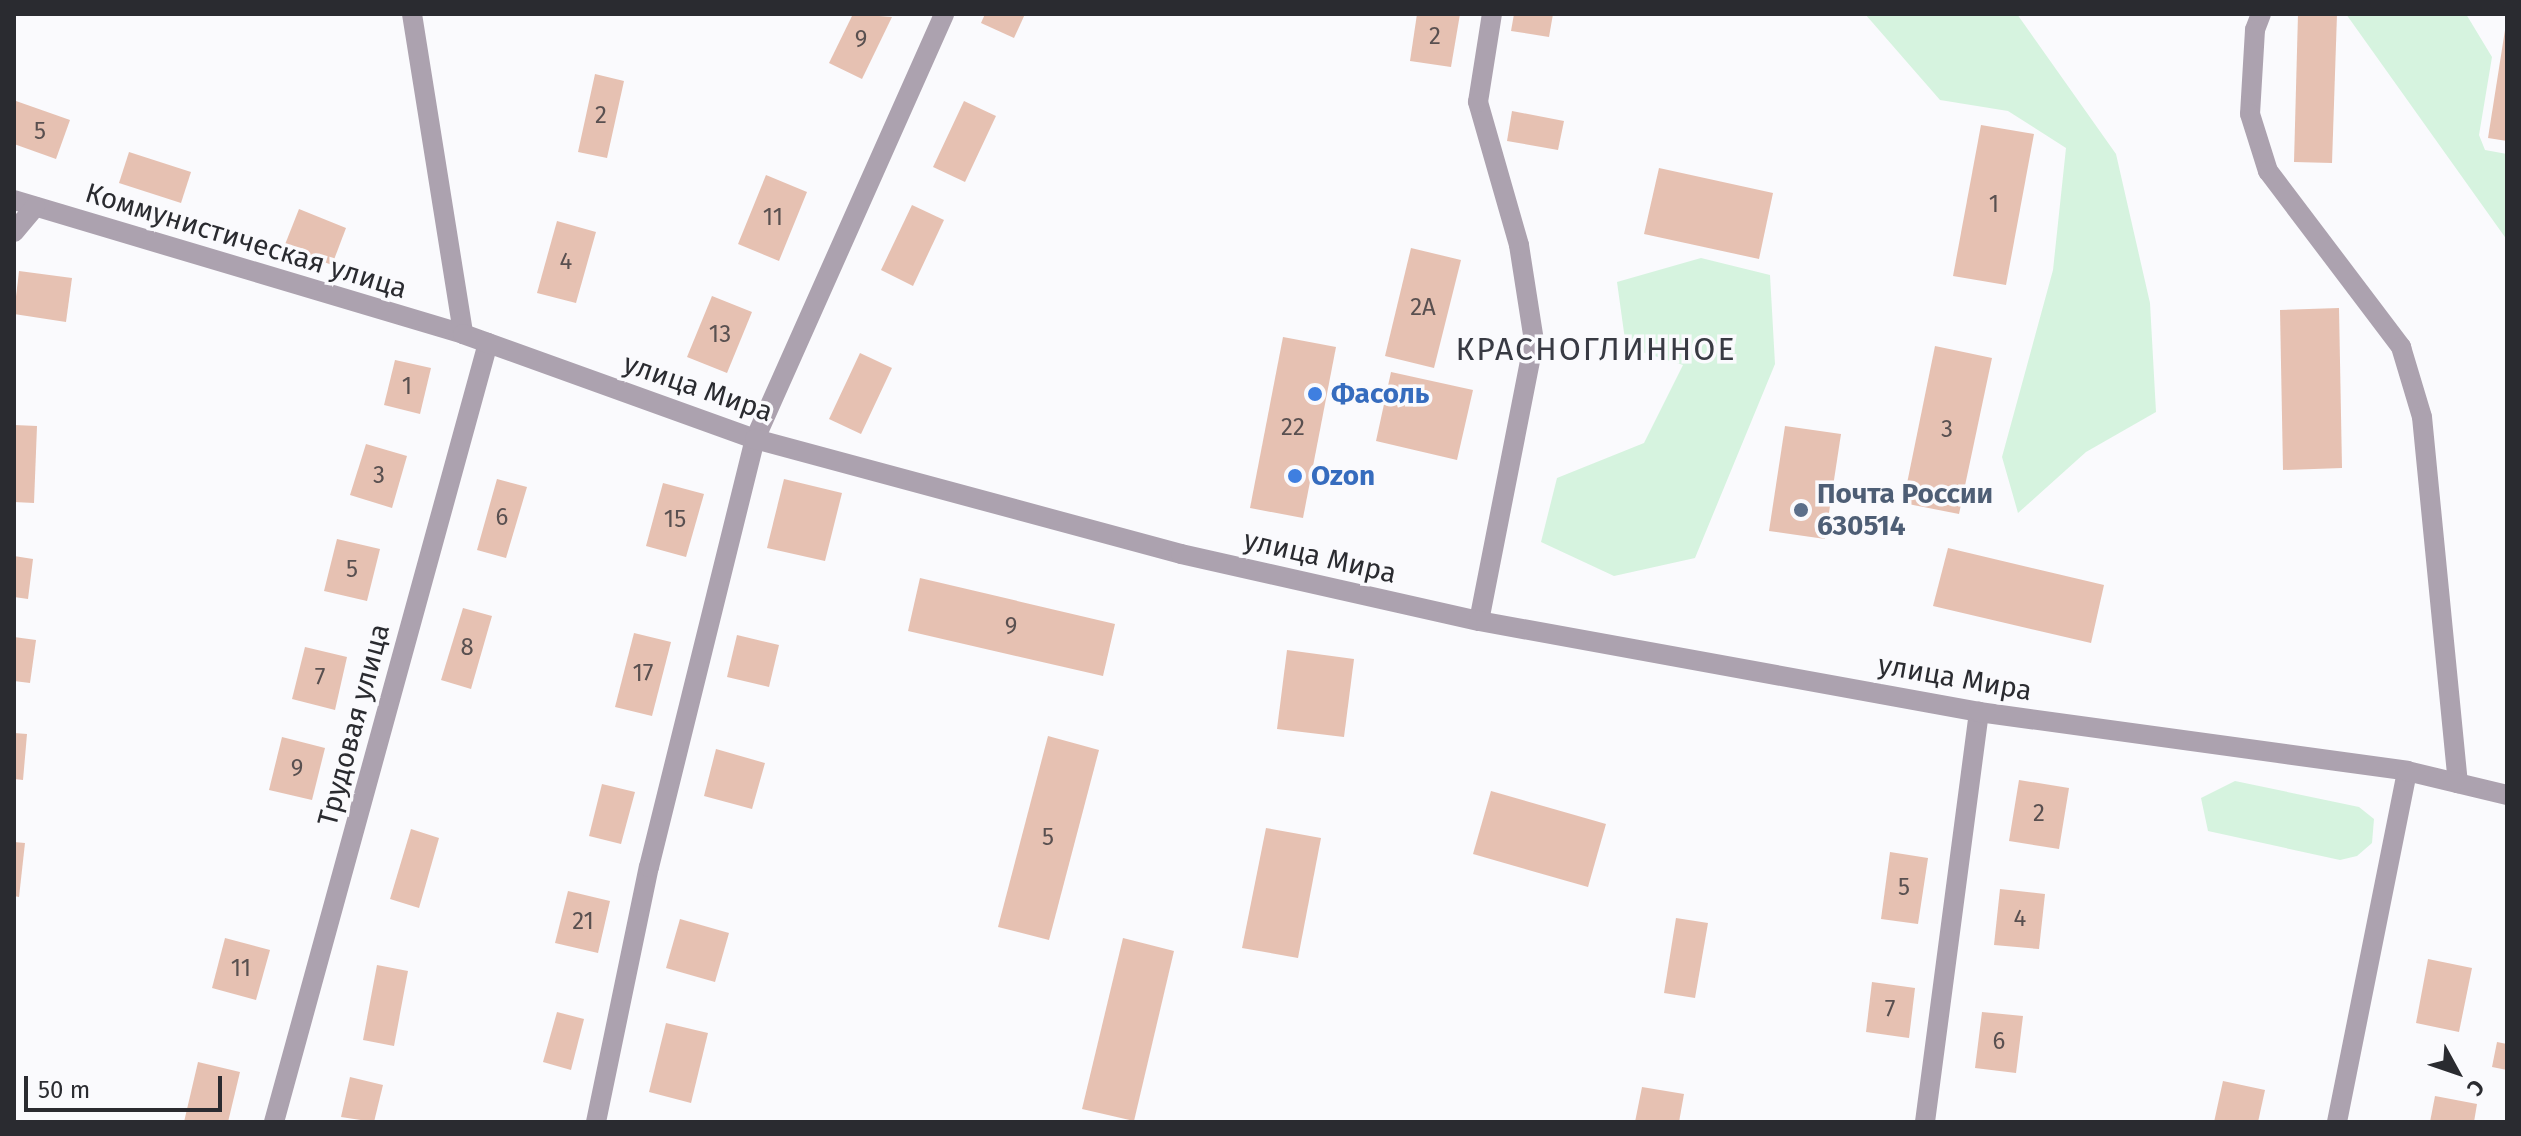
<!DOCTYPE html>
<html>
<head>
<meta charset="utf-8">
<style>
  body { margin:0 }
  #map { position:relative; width:2521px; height:1136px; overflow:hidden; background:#fafafd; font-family:"Fira Sans",sans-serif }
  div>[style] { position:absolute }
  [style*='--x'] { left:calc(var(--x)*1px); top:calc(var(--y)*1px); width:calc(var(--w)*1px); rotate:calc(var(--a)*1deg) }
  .green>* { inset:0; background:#d6f3df }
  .building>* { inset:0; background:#e6c1b2 }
  .minor>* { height:20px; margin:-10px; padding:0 10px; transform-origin:10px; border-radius:10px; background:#aca2af }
  .tertiary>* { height:20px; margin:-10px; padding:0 10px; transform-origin:10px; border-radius:10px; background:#aca2af }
  .dots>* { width:22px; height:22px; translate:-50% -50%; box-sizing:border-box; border:4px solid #fafafd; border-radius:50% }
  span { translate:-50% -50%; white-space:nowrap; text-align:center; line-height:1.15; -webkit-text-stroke:7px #fafafd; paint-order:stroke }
  .number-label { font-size:24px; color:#595050 }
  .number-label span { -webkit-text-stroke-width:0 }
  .street-label { font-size:28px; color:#2a2b30 }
  .shop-label { font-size:28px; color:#366cbe; font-weight:700 }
  .left { translate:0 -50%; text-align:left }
  .service-label { font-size:28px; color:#4e5e75; font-weight:700 }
  .quarter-label { font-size:32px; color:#383a43; letter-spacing:2px }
  .frame { position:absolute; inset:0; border:16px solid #2a2b30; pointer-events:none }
  .north { position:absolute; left:2417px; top:1032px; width:80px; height:80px; -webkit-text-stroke:6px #fafafd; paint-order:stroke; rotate:130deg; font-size:22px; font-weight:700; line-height:32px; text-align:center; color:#2a2b30 }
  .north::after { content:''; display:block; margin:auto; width:28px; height:36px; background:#2a2b30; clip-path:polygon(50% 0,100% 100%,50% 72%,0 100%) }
  .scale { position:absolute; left:24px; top:1076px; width:198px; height:36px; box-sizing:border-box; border:4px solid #2a2b30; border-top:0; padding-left:10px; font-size:24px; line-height:28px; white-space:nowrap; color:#2a2b30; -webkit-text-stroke:6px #fafafd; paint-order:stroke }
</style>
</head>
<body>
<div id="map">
  <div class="green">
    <div style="clip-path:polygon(1865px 14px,2017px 14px,2116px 154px,2150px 303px,2156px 412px,2086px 452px,2018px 513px,2002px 457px,2053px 270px,2066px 148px,2008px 111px,1940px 100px)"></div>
    <div style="clip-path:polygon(2346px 14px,2466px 14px,2492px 57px,2479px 135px,2485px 150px,2507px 154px,2507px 240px)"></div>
    <div style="clip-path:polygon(1701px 258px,1770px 275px,1775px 364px,1695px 558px,1614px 576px,1541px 542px,1557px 478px,1644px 443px,1683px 365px,1626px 347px,1617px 282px)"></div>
    <div style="clip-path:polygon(2235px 781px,2359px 807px,2374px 819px,2372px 843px,2357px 856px,2340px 860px,2208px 831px,2201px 798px)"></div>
  </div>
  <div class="building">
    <div style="clip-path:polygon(853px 14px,892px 17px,862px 79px,829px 63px)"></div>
    <div style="clip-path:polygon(985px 14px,1025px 14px,1014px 38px,981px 23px)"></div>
    <div style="clip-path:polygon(1417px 14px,1460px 14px,1451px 67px,1410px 61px)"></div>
    <div style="clip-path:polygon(1514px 14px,1553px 14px,1549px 37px,1511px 31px)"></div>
    <div style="clip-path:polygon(2298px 14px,2337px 14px,2332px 163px,2294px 162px)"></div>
    <div style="clip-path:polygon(2505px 30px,2507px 30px,2507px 141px,2488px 138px)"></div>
    <div style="clip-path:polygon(595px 74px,624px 81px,607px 158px,578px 152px)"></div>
    <div style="clip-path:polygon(16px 101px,70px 120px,56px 159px,14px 144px)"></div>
    <div style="clip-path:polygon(964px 101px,996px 116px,965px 182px,933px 167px)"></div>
    <div style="clip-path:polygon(1512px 111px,1564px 121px,1558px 150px,1507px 141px)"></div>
    <div style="clip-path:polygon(1981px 125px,2034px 134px,2006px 285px,1953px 276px)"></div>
    <div style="clip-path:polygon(129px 152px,191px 172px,181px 203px,119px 183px)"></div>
    <div style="clip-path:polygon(1659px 168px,1773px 193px,1759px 259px,1644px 234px)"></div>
    <div style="clip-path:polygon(766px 175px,807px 192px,779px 261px,738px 244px)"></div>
    <div style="clip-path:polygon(912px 205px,944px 220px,913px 286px,881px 270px)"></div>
    <div style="clip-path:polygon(299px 209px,346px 228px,332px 265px,284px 247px)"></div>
    <div style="clip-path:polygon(557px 221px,596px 232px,576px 303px,537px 293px)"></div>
    <div style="clip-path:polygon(1411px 248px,1461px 260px,1434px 368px,1385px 356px)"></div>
    <div style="clip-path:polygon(19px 271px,72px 278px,66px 322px,14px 314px)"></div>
    <div style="clip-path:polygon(712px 296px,752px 312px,727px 373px,687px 357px)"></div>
    <div style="clip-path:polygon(2339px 308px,2342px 468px,2283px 470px,2280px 310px)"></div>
    <div style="clip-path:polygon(1283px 337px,1336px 347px,1303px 518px,1250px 508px)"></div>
    <div style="clip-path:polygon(1935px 346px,1992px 358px,1959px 514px,1903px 503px)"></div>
    <div style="clip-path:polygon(860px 353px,892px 368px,861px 434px,829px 419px)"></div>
    <div style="clip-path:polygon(395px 360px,431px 368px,420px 414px,384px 405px)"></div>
    <div style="clip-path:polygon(1391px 372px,1473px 390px,1457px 460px,1376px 441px)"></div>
    <div style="clip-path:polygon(14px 425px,37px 426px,34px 503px,14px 502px)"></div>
    <div style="clip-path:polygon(1785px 426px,1841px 434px,1825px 539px,1769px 531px)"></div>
    <div style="clip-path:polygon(366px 444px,407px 456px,392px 508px,350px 495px)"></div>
    <div style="clip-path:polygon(497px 479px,527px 487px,506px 558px,477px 550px)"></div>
    <div style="clip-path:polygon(784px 479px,842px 493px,825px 561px,767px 548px)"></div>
    <div style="clip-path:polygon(663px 483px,704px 494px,686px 557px,646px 546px)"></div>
    <div style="clip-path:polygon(337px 539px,380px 549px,367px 601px,324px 591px)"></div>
    <div style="clip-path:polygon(1948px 548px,2104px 585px,2091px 643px,1933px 606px)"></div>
    <div style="clip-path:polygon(14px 556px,33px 559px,28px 599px,14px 597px)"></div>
    <div style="clip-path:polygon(920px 578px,1115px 624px,1103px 676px,908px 631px)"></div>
    <div style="clip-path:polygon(463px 608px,492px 616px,471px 689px,441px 680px)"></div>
    <div style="clip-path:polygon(634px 633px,671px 642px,652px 716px,615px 707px)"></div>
    <div style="clip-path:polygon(737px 635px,779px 645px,769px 687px,727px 677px)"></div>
    <div style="clip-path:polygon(14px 637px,36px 640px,30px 683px,14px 681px)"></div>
    <div style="clip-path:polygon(305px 647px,347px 657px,335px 710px,292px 699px)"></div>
    <div style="clip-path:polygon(1287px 650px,1354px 659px,1344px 737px,1277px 729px)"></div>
    <div style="clip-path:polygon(14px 733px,27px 734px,23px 780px,14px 779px)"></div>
    <div style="clip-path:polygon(1048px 736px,1099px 750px,1049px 940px,998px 927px)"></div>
    <div style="clip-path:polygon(282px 737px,325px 748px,312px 800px,269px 790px)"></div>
    <div style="clip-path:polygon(716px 749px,765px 763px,752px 809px,704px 796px)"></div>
    <div style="clip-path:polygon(2019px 780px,2069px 788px,2059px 849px,2009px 841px)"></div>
    <div style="clip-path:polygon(602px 784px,635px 792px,621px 844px,589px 836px)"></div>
    <div style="clip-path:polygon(1491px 791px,1606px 824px,1588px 887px,1473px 854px)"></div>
    <div style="clip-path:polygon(1266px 828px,1321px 838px,1298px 958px,1242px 948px)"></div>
    <div style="clip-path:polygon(411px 829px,439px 838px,419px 908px,390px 899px)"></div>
    <div style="clip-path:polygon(14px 842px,25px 843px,19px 897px,14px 896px)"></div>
    <div style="clip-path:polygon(1890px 852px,1928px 858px,1918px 924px,1881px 919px)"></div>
    <div style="clip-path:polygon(2000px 889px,2045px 894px,2039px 949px,1994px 945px)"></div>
    <div style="clip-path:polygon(568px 891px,610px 901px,598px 953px,555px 943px)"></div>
    <div style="clip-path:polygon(1676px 918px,1708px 923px,1695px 998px,1664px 993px)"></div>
    <div style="clip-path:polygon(680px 919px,729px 933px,715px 982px,666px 968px)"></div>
    <div style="clip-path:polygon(225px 938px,270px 950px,256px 1000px,212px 988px)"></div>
    <div style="clip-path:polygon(1123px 938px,1174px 951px,1134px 1121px,1082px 1109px)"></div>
    <div style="clip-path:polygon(2428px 959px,2472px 968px,2459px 1032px,2416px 1023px)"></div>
    <div style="clip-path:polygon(377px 965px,408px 971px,394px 1046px,363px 1040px)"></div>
    <div style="clip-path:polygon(1872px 982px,1915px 988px,1909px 1038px,1866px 1032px)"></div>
    <div style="clip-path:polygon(557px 1012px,584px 1019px,571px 1070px,543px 1062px)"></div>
    <div style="clip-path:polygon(1982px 1012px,2023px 1016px,2016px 1073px,1975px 1068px)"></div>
    <div style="clip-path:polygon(666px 1023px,708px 1033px,691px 1103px,649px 1092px)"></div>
    <div style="clip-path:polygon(2497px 1042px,2507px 1044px,2507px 1070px,2492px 1067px)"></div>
    <div style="clip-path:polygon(198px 1062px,240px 1072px,228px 1122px,184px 1122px)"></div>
    <div style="clip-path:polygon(350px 1077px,383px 1085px,374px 1122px,341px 1117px)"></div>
    <div style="clip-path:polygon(2223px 1081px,2265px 1090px,2258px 1122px,2214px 1122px)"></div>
    <div style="clip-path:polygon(1642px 1087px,1684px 1094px,1679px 1122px,1635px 1122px)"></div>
    <div style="clip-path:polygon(2435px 1096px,2477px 1104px,2474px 1122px,2430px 1122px)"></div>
  </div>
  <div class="minor">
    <div style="--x:2261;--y:14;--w:17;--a:111"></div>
    <div style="--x:2255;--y:30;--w:84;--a:93.4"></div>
    <div style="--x:2250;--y:114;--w:60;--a:72.5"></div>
    <div style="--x:2268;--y:171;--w:221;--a:52.9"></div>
    <div style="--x:2401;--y:347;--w:73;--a:73.3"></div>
    <div style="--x:2422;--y:417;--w:368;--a:84.4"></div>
    <div style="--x:14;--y:200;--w:469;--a:16.6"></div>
    <div style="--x:14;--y:232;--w:33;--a:-50"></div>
    <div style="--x:1479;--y:621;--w:285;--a:-78.9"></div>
    <div style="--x:1534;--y:341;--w:97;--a:-98.9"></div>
    <div style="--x:1519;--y:245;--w:149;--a:-106"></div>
    <div style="--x:1478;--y:102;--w:89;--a:-81"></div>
    <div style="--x:274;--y:1122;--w:808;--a:-74.64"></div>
    <div style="--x:596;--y:1122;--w:260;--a:-78.3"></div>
    <div style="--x:649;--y:867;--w:441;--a:-76.1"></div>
    <div style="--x:755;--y:439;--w:465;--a:-66"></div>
    <div style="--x:1925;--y:1122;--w:414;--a:-82.5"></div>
    <div style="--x:2337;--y:1122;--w:358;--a:-78.7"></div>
  </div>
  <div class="tertiary">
    <div style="--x:412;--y:14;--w:324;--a:80.9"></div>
    <div style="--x:463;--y:334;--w:310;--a:19.8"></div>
    <div style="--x:755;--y:439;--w:441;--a:15.1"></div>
    <div style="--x:1181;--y:554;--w:305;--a:12.7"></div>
    <div style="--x:1479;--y:621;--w:508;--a:10.31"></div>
    <div style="--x:1979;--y:712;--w:432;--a:7.8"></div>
    <div style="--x:2407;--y:771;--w:103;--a:13.5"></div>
  </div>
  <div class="dots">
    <div style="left:1315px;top:394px;background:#3f7fe0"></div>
    <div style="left:1295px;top:476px;background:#3f7fe0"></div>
    <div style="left:1801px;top:510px;background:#5c6f8a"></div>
  </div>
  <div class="number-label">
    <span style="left:1435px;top:37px">2</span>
    <span style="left:861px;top:40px">9</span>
    <span style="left:601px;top:116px">2</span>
    <span style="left:40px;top:132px">5</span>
    <span style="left:1994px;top:205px">1</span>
    <span style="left:773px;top:218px">11</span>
    <span style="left:566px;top:262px">4</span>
    <span style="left:1423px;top:308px">2А</span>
    <span style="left:720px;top:335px">13</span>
    <span style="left:407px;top:387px">1</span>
    <span style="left:1293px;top:428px">22</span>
    <span style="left:1947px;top:430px">3</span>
    <span style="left:379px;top:476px">3</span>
    <span style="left:502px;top:518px">6</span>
    <span style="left:675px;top:520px">15</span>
    <span style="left:352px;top:570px">5</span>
    <span style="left:1011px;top:627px">9</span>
    <span style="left:467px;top:648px">8</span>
    <span style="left:643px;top:674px">17</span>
    <span style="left:320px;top:678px">7</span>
    <span style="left:297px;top:769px">9</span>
    <span style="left:2039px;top:814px">2</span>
    <span style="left:1048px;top:838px">5</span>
    <span style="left:1904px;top:888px">5</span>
    <span style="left:2020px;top:919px">4</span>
    <span style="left:583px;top:922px">21</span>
    <span style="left:241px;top:969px">11</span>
    <span style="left:1890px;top:1010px">7</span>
    <span style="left:1999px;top:1042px">6</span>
  </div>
  <div class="street-label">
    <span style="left:246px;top:241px;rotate:17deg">Коммунистическая улица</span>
    <span style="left:698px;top:388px;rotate:19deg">улица Мира</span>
    <span style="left:1320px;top:557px;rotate:13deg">улица Мира</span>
    <span style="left:1955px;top:678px;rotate:10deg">улица Мира</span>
    <span style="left:354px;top:725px;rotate:-75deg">Трудовая улица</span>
  </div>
  <div class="shop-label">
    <span class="left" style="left:1331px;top:394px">Фасоль</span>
    <span class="left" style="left:1311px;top:476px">Ozon</span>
  </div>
  <div class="service-label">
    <span class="left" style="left:1817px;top:510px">Почта России<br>630514</span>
  </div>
  <div class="quarter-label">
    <span style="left:1596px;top:349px">КРАСНОГЛИННОЕ</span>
  </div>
  <div class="frame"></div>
  <div class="north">С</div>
  <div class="scale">50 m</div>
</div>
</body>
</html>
